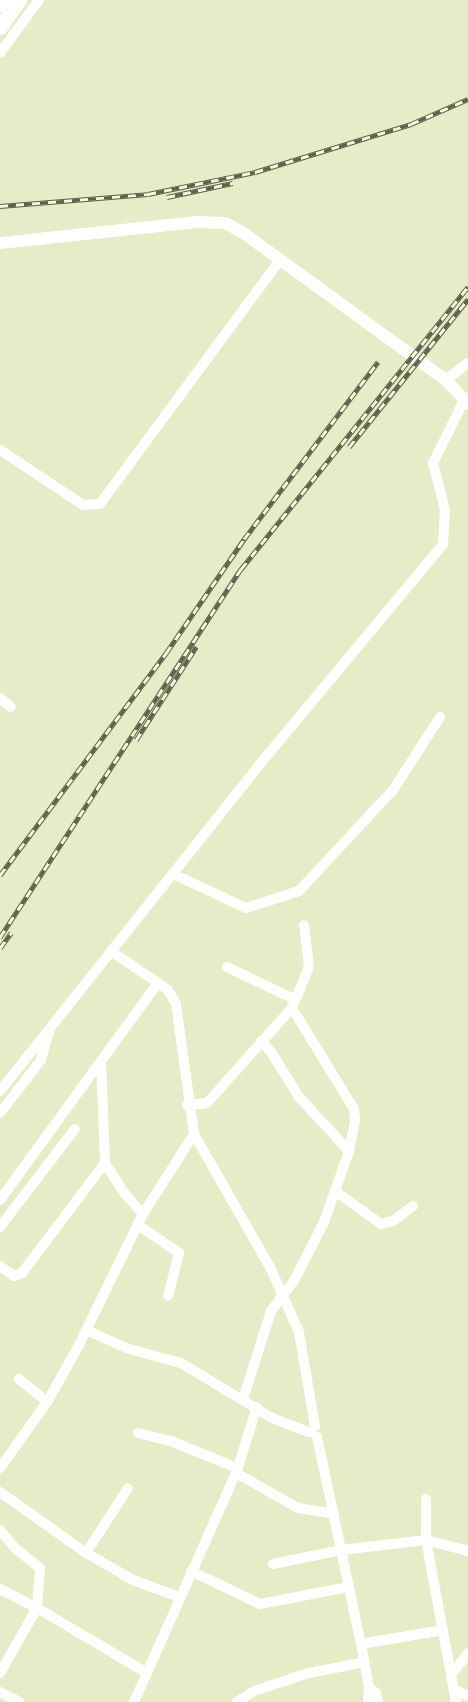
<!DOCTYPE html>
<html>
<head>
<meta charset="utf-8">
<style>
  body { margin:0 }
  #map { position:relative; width:468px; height:1702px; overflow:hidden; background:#e7ebc8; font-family:Roboto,sans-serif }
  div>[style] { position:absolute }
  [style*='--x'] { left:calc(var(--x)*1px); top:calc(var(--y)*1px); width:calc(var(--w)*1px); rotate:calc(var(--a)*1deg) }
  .minor>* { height:10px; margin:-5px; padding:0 5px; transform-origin:5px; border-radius:5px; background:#fff }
  .tertiary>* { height:12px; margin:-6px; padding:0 6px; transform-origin:6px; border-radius:6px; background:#fff }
  .secondary>* { height:15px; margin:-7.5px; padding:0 7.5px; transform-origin:7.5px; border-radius:7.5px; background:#fff }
  .rail>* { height:4.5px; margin-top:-2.25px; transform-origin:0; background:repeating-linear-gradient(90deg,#f5f9d5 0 8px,#5e604c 0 16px); box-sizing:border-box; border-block:1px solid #5e604c }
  span { translate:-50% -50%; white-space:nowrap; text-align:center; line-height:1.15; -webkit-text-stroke:4.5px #f5f9d5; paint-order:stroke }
</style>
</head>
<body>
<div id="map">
  <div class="minor">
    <div style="--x:0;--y:53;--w:66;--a:-53.7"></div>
    <div style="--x:446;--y:380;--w:28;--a:-38"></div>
    <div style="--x:0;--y:450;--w:100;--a:33.5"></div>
    <div style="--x:83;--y:505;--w:17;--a:-3"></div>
    <div style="--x:100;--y:504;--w:302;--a:-53.6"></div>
    <div style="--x:0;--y:698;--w:14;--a:39"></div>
    <div style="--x:173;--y:874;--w:81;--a:25"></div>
    <div style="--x:246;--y:908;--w:56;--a:-17.8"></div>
    <div style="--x:299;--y:891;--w:138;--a:-47.1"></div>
    <div style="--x:393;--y:790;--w:87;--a:-57.2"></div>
    <div style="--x:111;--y:951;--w:57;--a:34.2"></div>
    <div style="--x:227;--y:967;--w:76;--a:25.6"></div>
    <div style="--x:261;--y:1041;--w:15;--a:48"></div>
    <div style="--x:271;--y:1052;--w:53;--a:58.1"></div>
    <div style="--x:299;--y:1097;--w:74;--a:47.2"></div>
    <div style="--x:0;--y:1091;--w:418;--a:-51.5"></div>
    <div style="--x:260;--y:764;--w:286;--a:-50.2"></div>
    <div style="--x:443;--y:544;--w:34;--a:-87"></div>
    <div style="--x:445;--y:510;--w:49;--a:-104.3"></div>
    <div style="--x:433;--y:463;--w:70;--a:-63.8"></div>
    <div style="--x:187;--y:1105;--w:20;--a:-6"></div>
    <div style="--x:207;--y:1103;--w:127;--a:-48.2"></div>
    <div style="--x:292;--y:1008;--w:44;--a:-67.5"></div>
    <div style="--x:309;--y:967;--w:42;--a:-96.8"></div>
    <div style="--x:0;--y:1113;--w:67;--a:-52.3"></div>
    <div style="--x:41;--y:1060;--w:32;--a:-74"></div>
    <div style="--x:335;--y:1191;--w:57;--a:35.7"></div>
    <div style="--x:381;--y:1224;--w:12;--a:-14"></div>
    <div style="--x:393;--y:1221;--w:25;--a:-37"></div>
    <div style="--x:0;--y:1200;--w:172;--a:-54"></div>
    <div style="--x:143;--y:1214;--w:27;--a:-132"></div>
    <div style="--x:125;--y:1194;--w:37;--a:-123"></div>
    <div style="--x:105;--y:1163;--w:102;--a:-92.2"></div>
    <div style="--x:101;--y:1061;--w:97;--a:-53.8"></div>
    <div style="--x:158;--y:983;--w:12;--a:35"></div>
    <div style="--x:168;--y:990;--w:16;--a:60"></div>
    <div style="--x:176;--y:1004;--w:131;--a:82.1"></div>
    <div style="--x:194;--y:1134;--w:153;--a:60.3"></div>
    <div style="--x:270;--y:1267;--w:71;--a:66"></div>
    <div style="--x:299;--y:1332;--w:96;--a:80.4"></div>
    <div style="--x:138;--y:1225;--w:50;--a:34.3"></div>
    <div style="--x:179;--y:1253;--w:44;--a:104.3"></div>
    <div style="--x:0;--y:1227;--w:123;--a:-52.6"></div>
    <div style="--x:0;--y:1266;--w:17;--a:36"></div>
    <div style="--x:14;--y:1276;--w:9;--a:-21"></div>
    <div style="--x:22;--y:1273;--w:138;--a:-53"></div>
    <div style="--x:86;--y:1330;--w:47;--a:23.8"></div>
    <div style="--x:129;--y:1349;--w:54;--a:15.1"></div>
    <div style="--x:181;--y:1363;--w:106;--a:31.1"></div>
    <div style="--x:272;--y:1418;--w:40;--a:21"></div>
    <div style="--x:19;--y:1379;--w:36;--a:39"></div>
    <div style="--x:243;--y:1399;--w:92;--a:-72.3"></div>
    <div style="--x:271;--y:1311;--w:38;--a:-53"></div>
    <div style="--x:294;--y:1281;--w:66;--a:-63"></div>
    <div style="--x:324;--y:1222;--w:75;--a:-70.6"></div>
    <div style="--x:349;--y:1151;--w:32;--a:-79"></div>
    <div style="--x:355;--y:1120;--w:11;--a:-95"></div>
    <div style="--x:354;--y:1109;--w:119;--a:-121.5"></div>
    <div style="--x:138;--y:1433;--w:36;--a:14"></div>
    <div style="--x:173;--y:1442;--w:69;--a:22.1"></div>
    <div style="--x:317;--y:1437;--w:212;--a:78"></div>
    <div style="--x:361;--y:1644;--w:44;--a:79.5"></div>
    <div style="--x:369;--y:1687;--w:15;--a:94"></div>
    <div style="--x:0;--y:1468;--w:81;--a:-54.5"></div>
    <div style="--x:47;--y:1402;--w:63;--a:-60.6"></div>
    <div style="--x:78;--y:1347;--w:148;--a:-64"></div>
    <div style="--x:143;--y:1214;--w:95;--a:-57.5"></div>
    <div style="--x:236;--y:1473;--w:71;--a:29.4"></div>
    <div style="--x:298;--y:1508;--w:36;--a:9"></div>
    <div style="--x:0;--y:1492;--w:105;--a:35.3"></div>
    <div style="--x:86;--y:1553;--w:54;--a:29.9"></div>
    <div style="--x:133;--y:1580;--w:49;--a:20.3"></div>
    <div style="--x:426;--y:1499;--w:41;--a:90"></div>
    <div style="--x:426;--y:1540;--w:165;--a:79.5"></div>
    <div style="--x:0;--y:1530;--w:23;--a:50"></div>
    <div style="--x:15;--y:1548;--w:32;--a:39"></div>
    <div style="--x:40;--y:1568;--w:40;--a:94.3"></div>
    <div style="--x:37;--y:1608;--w:42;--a:-152.8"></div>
    <div style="--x:86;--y:1553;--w:77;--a:-57.1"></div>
    <div style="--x:273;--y:1564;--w:69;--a:-11.6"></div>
    <div style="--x:341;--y:1550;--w:86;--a:-6.7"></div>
    <div style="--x:426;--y:1540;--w:43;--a:14.7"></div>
    <div style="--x:191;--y:1571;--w:76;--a:25.6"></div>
    <div style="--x:260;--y:1604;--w:90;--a:-10.9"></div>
    <div style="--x:361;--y:1644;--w:83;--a:-9.7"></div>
    <div style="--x:0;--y:1673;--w:75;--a:-60.4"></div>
    <div style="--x:37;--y:1608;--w:128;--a:30.6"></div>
    <div style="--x:451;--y:1675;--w:28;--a:-52"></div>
    <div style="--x:369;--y:1687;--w:9;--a:41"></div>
    <div style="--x:376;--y:1693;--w:9;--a:77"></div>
    <div style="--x:454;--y:1689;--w:16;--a:27"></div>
    <div style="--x:0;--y:1692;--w:22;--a:27"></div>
    <div style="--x:134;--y:1702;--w:251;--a:-66"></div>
    <div style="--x:236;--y:1473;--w:69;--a:-72.3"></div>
    <div style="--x:237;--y:1702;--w:20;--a:-33"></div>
    <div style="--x:254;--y:1691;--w:54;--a:-18.4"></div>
    <div style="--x:305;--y:1674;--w:60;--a:-11.5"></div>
  </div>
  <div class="tertiary">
    <div style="--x:0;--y:243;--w:196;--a:-6.1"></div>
    <div style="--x:195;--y:222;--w:30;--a:2"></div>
    <div style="--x:225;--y:223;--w:19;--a:28"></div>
    <div style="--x:242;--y:232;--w:252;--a:36"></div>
    <div style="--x:446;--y:380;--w:33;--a:47"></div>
  </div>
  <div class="secondary">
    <div style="--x:0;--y:4;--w:5;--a:-53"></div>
    <div style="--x:0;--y:27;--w:33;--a:-55"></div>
  </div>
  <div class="rail">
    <div style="--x:167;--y:197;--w:67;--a:-12"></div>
    <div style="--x:0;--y:206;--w:148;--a:-4.6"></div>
    <div style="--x:148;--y:194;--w:109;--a:-11.6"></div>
    <div style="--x:255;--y:172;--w:163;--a:-17.1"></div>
    <div style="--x:411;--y:124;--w:62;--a:-23.7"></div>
    <div style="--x:349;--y:447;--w:190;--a:-51.2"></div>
    <div style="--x:136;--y:740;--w:111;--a:-57.2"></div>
    <div style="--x:0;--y:875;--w:277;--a:-53.2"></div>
    <div style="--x:166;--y:653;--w:138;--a:-55.6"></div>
    <div style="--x:244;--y:539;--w:222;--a:-52.9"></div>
    <div style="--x:0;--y:937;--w:440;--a:-56.8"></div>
    <div style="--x:241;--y:569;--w:362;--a:-51.2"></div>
    <div style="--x:0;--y:948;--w:19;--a:-54"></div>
  </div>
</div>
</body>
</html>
